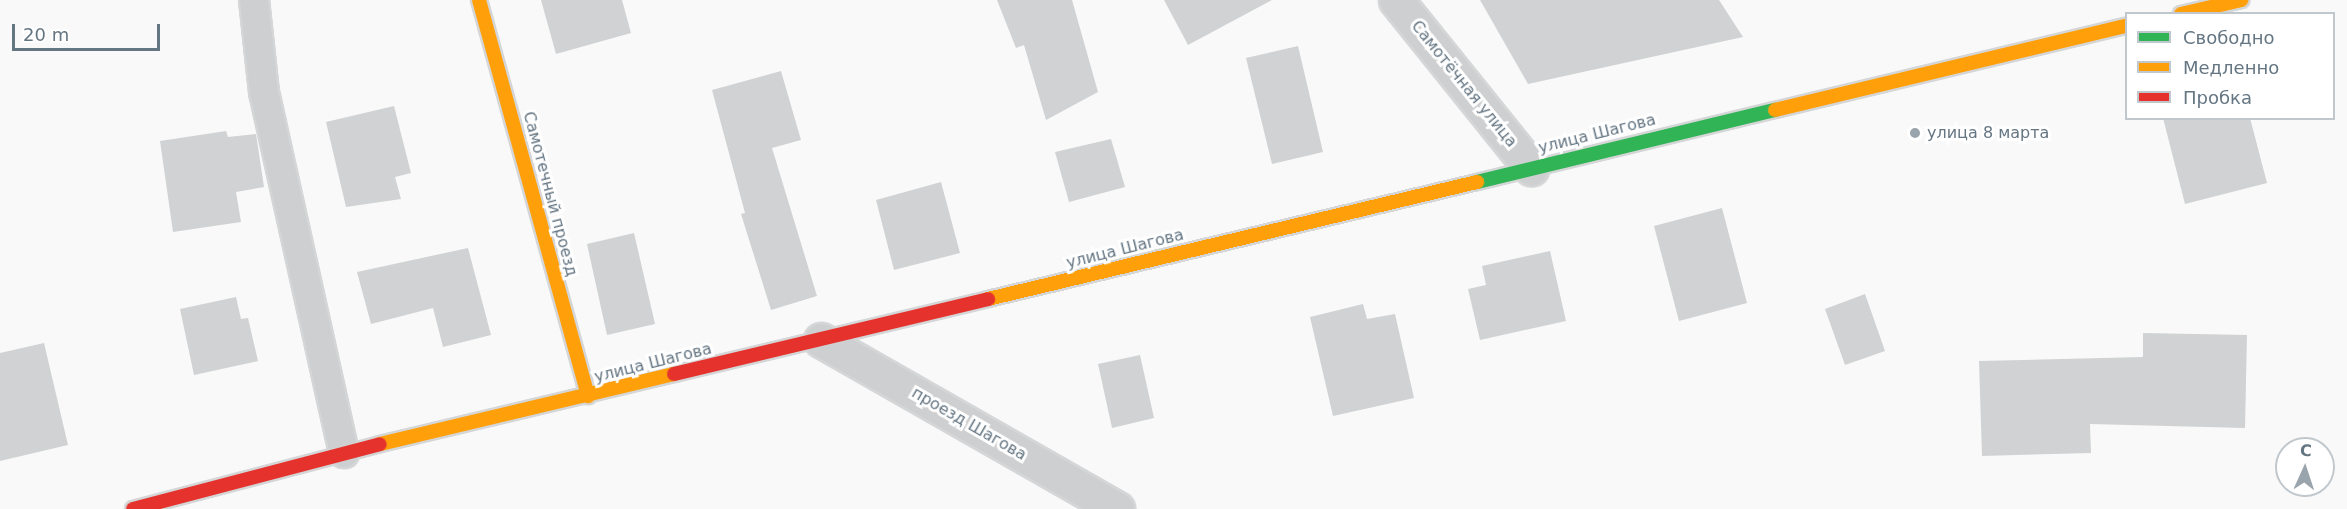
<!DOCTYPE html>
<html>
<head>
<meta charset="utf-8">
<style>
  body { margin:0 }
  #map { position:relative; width:2347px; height:509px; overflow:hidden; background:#f9f9f9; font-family:"DejaVu Sans",sans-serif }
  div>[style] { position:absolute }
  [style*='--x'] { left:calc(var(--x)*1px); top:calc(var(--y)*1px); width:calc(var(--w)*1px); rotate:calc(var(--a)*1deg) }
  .building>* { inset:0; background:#d0d2d3 }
  .roads { filter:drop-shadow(2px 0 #d5d6d7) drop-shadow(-2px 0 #d5d6d7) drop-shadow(0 2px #d5d6d7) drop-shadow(0 -2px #d5d6d7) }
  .lane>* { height:28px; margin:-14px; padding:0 14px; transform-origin:14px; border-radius:14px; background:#cecfd0 }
  .street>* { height:33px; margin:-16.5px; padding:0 16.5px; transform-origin:16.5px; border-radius:16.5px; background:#cecfd0 }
  .fast>* { height:14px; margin:-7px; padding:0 7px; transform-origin:7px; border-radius:7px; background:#30b455 }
  .slow>* { height:14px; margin:-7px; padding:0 7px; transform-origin:7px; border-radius:7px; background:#ff9f0a }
  .jam>* { height:14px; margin:-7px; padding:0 7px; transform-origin:7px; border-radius:7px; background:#e5322d }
  .dots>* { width:16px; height:16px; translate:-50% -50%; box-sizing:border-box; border:3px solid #fff; border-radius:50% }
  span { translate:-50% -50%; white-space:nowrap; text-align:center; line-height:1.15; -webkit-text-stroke:6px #fff; paint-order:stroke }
  .street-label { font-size:16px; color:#657683 }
  .poi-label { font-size:16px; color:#657683 }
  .left { translate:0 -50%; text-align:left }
  .legend { position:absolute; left:2125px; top:12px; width:210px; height:108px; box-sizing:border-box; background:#fff; border:2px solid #c1c8cd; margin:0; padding:8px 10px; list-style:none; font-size:18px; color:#657683 }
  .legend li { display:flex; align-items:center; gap:12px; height:30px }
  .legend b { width:30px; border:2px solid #c1c8cd }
  .north { position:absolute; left:2275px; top:437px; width:60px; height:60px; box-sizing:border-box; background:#fff; border:2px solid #c1c8cd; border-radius:50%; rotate:3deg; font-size:16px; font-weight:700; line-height:24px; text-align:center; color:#657683 }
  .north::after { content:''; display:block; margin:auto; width:21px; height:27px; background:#99a4ac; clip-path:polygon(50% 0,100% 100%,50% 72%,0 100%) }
  .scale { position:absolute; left:12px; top:24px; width:148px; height:27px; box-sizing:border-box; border:3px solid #657683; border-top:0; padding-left:8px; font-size:18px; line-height:21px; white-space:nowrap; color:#657683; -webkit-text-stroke:4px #fff; paint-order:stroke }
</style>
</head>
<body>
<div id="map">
  <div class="building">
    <div style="clip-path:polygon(541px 0,622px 0,631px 33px,556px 54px)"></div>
    <div style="clip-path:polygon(997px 0,1072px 0,1098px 92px,1046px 120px,1024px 45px,1016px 48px)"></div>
    <div style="clip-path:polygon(1164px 0,1272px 0,1188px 45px)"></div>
    <div style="clip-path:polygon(1480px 0,1719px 0,1743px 37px,1528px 84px)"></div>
    <div style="clip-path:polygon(1298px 46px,1323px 152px,1272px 164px,1246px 58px)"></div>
    <div style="clip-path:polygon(781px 71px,801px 140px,772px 148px,817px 296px,771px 310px,741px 214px,745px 213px,712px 90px)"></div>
    <div style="clip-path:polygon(394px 106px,411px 173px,395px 177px,401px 199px,346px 207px,326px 122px)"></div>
    <div style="clip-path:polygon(2163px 118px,2250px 118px,2267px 183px,2185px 204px)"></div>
    <div style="clip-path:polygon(226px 131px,228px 137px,256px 134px,264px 187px,236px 192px,241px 222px,173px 232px,160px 141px)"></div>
    <div style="clip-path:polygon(1111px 139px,1125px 187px,1069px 202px,1055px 152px)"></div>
    <div style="clip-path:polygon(941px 182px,960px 253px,894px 270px,876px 200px)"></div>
    <div style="clip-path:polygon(1722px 208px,1747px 303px,1679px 321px,1654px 226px)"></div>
    <div style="clip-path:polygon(634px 233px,655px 324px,607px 335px,587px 244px)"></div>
    <div style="clip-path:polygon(468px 248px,491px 335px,443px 347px,433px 308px,371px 324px,357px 272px)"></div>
    <div style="clip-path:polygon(1550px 251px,1566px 321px,1480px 340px,1468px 289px,1486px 285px,1482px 266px)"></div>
    <div style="clip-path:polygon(1865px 294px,1885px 351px,1845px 365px,1825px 309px)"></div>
    <div style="clip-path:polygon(236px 297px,241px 319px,248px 318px,258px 361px,194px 375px,180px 309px)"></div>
    <div style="clip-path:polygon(1363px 304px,1367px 319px,1395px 314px,1414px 398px,1333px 416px,1310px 317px)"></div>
    <div style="clip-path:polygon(2143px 333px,2247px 335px,2245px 428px,2090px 424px,2091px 453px,1982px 456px,1979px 361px,2143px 357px)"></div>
    <div style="clip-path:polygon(44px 343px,68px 445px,0 461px,0 353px)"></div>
    <div style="clip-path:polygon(1140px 355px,1154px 418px,1112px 428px,1098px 364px)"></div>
  </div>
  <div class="roads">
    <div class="lane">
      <div style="--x:254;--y:0;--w:93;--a:83.8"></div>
      <div style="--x:264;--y:92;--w:370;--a:77.5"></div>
    </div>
    <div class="street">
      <div style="--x:1396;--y:0;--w:216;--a:51.2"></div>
      <div style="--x:821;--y:340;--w:341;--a:29.7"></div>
    </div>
    <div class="fast">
      <div style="--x:1477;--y:182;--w:307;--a:-13.6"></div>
    </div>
    <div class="slow">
      <div style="--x:479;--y:0;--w:411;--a:74.6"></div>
      <div style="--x:2181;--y:14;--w:62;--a:-13.1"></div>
      <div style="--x:1775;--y:110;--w:361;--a:-13.5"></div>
      <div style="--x:988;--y:299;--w:503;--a:-13.46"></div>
      <div style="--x:380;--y:444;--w:302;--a:-13.4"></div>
    </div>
    <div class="jam">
      <div style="--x:674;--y:374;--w:323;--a:-13.4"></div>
      <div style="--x:133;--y:509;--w:255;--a:-14.7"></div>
    </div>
  </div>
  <div class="dots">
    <div style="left:1915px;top:133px;background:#99a4ac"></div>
  </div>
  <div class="street-label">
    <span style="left:1464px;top:84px;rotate:51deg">Самотёчная улица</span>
    <span style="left:1597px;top:134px;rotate:-14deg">улица Шагова</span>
    <span style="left:550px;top:194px;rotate:75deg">Самотечный проезд</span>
    <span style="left:1125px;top:249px;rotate:-14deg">улица Шагова</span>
    <span style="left:653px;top:363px;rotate:-14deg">улица Шагова</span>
    <span style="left:969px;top:424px;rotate:30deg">проезд Шагова</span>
  </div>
  <div class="poi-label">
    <span class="left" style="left:1927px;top:133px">улица 8 марта</span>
  </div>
  <ul class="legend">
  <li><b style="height:8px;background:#30b455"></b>Свободно</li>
  <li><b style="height:8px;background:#ff9f0a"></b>Медленно</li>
  <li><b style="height:8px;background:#e5322d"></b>Пробка</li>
  </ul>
  <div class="north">С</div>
  <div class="scale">20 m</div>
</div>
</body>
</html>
